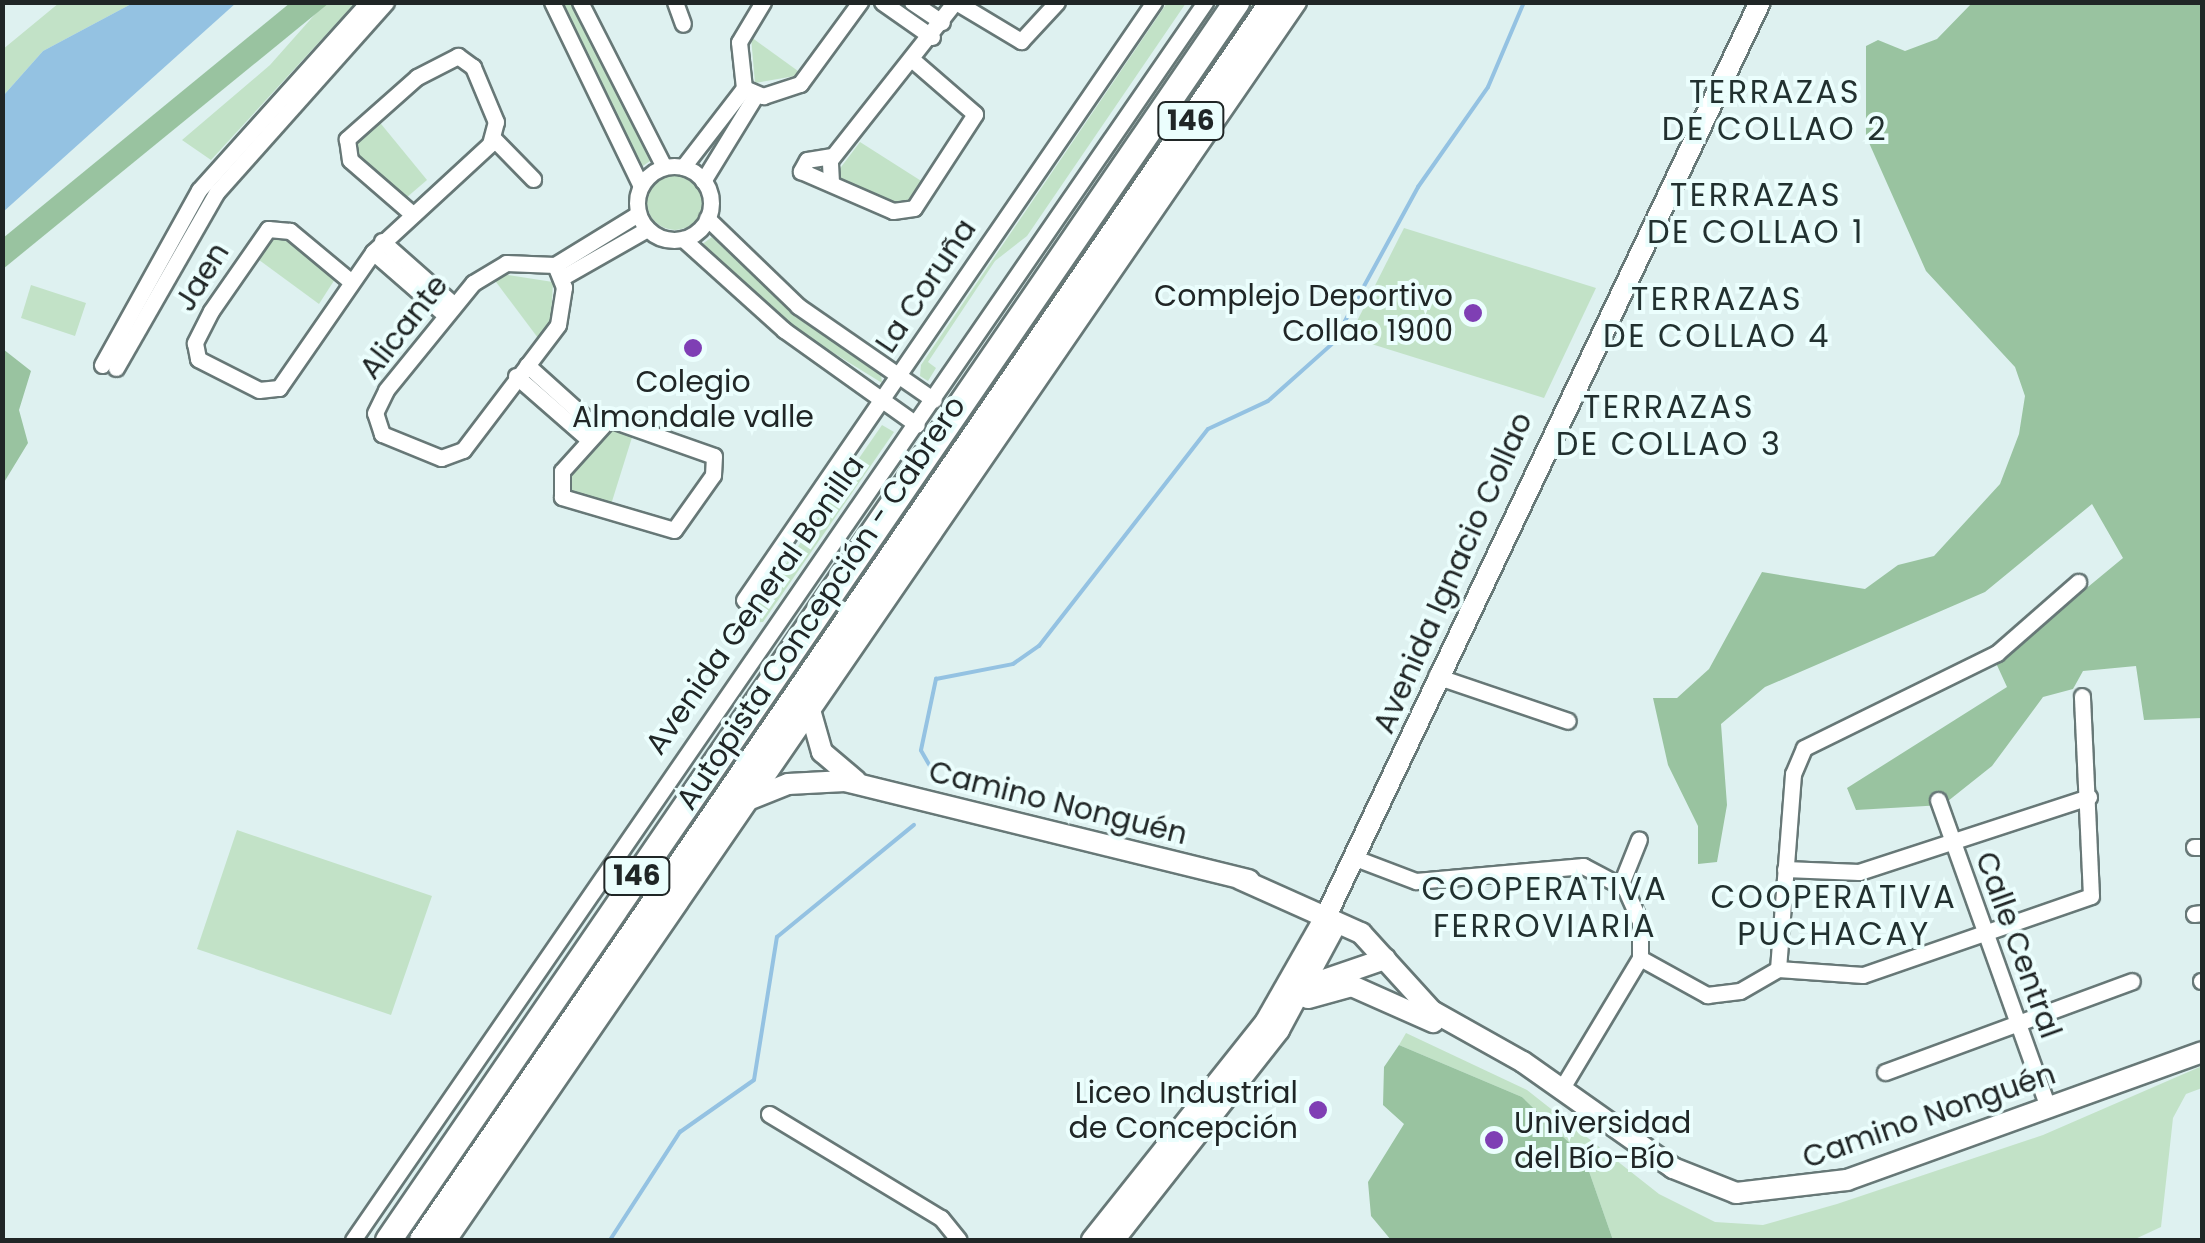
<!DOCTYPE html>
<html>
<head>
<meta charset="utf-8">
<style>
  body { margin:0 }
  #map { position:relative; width:2205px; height:1243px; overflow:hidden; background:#def1f0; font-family:Poppins,sans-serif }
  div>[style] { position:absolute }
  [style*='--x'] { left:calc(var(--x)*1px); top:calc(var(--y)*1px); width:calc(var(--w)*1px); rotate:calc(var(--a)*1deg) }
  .green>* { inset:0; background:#c2e2c7 }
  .round { border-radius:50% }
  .forest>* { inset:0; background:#99c3a0 }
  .water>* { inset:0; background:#94c2e2 }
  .stream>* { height:4px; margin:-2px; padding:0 2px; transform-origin:2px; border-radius:2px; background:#94c2e2 }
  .roads { filter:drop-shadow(2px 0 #677877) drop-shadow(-2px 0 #677877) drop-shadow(0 2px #677877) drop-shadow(0 -2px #677877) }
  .minor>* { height:15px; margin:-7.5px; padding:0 7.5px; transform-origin:7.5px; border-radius:7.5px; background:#fff }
  .minor>.ring { margin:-7.5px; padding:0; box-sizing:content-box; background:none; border:15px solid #fff; border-radius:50% }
  .major>* { height:20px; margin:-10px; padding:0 10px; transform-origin:10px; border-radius:10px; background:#fff }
  .highway>* { height:25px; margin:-12.5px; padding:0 12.5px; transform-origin:12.5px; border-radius:12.5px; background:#fff }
  .dots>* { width:28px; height:28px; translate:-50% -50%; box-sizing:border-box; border:5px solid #ebfefd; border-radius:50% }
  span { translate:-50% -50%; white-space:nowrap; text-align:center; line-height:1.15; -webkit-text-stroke:8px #ebfefd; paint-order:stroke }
  .shield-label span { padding:2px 8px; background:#ebfefd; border:2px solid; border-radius:8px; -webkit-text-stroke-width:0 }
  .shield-label { font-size:28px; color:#202626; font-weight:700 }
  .street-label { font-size:30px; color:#202626 }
  .poi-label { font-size:30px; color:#202626 }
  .right { translate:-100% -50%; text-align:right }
  .left { translate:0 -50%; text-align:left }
  .neighbourhood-label { font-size:32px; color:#223130; letter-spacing:2.5px }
  .frame { position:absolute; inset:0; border:5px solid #202626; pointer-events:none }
</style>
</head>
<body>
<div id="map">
  <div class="green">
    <div style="clip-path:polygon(59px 3px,133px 3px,43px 51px,3px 96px,2px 50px)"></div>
    <div style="clip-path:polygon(325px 3px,355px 3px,211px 160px,182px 140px,270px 65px)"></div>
    <div style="clip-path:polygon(559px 3px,574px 3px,650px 161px,640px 168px)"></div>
    <div style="clip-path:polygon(1167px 3px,1186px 3px,1027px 236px,995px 261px,928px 362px,936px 368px,928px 381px,920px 376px,921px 365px)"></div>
    <div style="clip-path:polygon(1251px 3px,1262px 3px,412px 1240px,401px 1240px)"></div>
    <div style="clip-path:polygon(751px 37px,798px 71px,795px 76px,755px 83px)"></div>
    <div style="clip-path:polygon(377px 119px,427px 180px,406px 198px,356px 158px,353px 140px)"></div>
    <div style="clip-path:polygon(860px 142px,926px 184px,910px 205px,896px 208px,835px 175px)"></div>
    <div class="round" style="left:647px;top:174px;width:56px;height:56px"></div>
    <div style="clip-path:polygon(1404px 228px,1596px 288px,1544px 398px,1349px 337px)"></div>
    <div style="clip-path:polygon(284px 234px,337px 276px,319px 304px,255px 257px,270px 235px)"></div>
    <div style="clip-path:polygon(712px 237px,786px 307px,881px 374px,882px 383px,790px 326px,701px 245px)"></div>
    <div style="clip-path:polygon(502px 274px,553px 282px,551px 319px,538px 338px,493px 278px)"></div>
    <div style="clip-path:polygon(31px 285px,86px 303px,75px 336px,21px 318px)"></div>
    <div style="clip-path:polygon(882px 425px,894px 432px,763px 622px,745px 623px)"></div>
    <div style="clip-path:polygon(616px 426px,634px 431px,609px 511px,574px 499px,563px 483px)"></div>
    <div style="clip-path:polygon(237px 830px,432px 896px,391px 1015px,197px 949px)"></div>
    <div style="clip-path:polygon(1406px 1033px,1527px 1090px,1659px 1194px,1715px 1222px,1763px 1225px,1837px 1204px,2043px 1135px,2202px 1066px,2202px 1088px,2186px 1094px,2173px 1118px,2161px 1227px,2133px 1240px,1613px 1240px,1584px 1157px,1522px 1097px,1399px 1045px)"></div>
  </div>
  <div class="forest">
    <div style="clip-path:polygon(290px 3px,329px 3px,3px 269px,3px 238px)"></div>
    <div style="clip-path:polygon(1972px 3px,2202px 3px,2202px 718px,2144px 720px,2136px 666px,2083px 671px,2073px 689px,2043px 697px,1992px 766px,1943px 805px,1856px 810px,1847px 788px,2007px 687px,1996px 663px,2123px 558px,2092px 504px,1985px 592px,1765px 687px,1721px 724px,1727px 805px,1717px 862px,1698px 864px,1698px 826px,1668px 765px,1653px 698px,1677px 698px,1709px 669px,1762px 572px,1865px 589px,1898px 565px,1934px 556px,2000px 484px,2019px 434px,2025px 396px,2015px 367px,1926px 271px,1866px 136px,1866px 46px,1878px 40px,1905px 51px,1937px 39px)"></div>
    <div style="clip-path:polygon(3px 349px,31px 371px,19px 410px,28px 443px,3px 484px)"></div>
    <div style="clip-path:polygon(1399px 1045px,1522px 1097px,1584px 1157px,1613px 1240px,1391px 1240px,1371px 1216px,1368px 1182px,1404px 1124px,1383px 1105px,1384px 1067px)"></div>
  </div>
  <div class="water">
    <div style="clip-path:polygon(133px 3px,236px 3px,3px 212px,3px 96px,43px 51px)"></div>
  </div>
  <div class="stream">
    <div style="--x:938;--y:780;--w:34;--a:-120"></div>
    <div style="--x:921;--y:750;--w:73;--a:-78.1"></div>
    <div style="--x:936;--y:679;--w:78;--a:-11"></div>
    <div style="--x:1013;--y:664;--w:32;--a:-35"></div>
    <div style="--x:1039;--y:646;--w:275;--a:-52.1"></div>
    <div style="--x:1208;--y:429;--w:66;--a:-25"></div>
    <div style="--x:1268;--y:401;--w:87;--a:-41.7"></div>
    <div style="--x:1333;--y:343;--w:178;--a:-61.4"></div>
    <div style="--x:1418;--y:187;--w:122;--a:-55"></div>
    <div style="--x:1488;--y:87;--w:92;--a:-67"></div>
    <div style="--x:610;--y:1240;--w:129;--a:-57.1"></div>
    <div style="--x:680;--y:1132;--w:90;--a:-35.1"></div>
    <div style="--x:754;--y:1080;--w:145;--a:-80.9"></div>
    <div style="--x:777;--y:937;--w:177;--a:-39.3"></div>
  </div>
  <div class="roads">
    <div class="minor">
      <div style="--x:552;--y:2;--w:204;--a:64.2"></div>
      <div style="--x:580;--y:2;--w:185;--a:63"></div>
      <div style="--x:675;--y:2;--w:23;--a:70"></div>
      <div style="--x:882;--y:2;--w:61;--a:35"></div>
      <div style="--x:912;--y:2;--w:36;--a:34"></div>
      <div style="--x:956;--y:2;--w:76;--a:31"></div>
      <div style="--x:1021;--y:41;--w:53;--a:-47.3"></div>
      <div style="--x:744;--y:88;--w:21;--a:23"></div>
      <div style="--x:763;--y:96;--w:39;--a:-18"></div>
      <div style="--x:800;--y:84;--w:102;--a:-53.8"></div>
      <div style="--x:744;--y:88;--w:46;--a:-96.2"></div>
      <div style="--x:739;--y:42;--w:47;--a:-59"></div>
      <div style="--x:494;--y:139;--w:56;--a:45.7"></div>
      <div style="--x:832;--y:156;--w:25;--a:171"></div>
      <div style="--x:807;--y:160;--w:13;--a:119"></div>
      <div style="--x:801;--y:171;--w:100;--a:23.5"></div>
      <div style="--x:893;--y:211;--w:21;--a:-8"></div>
      <div style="--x:914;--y:208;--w:112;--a:-57"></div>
      <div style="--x:975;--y:114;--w:79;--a:-139.1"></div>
      <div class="ring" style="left:637px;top:166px;width:59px;height:59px"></div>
      <div style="--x:683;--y:167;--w:100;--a:-52.3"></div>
      <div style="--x:703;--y:181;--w:100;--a:-58.5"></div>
      <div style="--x:831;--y:182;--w:22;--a:-93"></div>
      <div style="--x:830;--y:160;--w:201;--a:-51.7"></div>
      <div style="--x:707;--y:218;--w:127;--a:44"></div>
      <div style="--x:798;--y:306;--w:165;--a:34.7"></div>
      <div style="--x:683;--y:239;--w:136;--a:42"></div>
      <div style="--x:784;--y:330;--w:163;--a:35.5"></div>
      <div style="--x:382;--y:241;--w:94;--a:41.5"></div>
      <div style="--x:373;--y:252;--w:93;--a:41.1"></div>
      <div style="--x:555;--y:265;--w:24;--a:68"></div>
      <div style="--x:564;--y:287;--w:38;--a:99"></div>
      <div style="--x:558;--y:325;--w:157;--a:127.2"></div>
      <div style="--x:463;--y:450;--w:23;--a:160"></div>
      <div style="--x:441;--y:458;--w:64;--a:-157.9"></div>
      <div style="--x:382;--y:434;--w:22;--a:-108"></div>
      <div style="--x:375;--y:413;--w:25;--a:-64"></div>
      <div style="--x:386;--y:390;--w:138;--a:-50.9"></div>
      <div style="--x:473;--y:283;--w:39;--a:-31"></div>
      <div style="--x:506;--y:263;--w:49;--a:2.3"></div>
      <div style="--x:555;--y:265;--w:97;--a:-31.6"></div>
      <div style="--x:563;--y:277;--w:97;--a:-29.7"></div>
      <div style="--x:349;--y:280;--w:77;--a:-140.3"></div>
      <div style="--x:290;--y:231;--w:22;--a:-175"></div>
      <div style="--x:268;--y:229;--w:100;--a:124.8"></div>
      <div style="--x:211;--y:311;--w:36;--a:117"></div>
      <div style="--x:195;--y:343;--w:16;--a:79"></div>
      <div style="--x:198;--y:359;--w:68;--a:26.9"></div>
      <div style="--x:259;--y:390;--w:20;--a:-6"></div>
      <div style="--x:279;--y:388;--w:165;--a:-55.3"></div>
      <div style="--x:373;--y:252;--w:159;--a:-42.7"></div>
      <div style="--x:490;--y:144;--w:23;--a:-75"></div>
      <div style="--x:496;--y:122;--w:60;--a:-112.7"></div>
      <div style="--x:473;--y:67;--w:19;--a:-144"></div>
      <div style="--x:458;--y:56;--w:46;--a:152.9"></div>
      <div style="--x:417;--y:77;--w:94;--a:138.5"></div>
      <div style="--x:347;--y:139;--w:21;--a:82"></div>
      <div style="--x:350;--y:160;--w:79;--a:40.9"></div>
      <div style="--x:102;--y:365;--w:200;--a:-61"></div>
      <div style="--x:199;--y:190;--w:253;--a:-48"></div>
      <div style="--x:527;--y:365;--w:96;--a:42"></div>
      <div style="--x:116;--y:368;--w:203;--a:-60.2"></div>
      <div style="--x:217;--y:192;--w:254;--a:-48.3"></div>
      <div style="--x:516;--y:376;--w:97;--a:41.2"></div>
      <div style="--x:609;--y:419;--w:111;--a:19.4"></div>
      <div style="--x:714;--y:456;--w:19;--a:93"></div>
      <div style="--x:713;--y:475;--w:67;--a:125.3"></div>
      <div style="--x:674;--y:530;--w:117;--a:-163.6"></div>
      <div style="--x:562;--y:497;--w:26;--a:-90"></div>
      <div style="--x:562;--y:471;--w:70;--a:-47.9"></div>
      <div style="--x:744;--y:600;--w:725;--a:-55.56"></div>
      <div style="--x:1436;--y:676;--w:139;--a:18.8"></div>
      <div style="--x:1938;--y:800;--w:327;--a:70.3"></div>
      <div style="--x:2194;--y:847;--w:8;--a:0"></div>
      <div style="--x:1363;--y:861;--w:57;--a:20.7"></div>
      <div style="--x:1416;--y:881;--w:168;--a:-5.1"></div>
      <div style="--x:1583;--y:866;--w:47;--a:27.6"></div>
      <div style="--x:1625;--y:888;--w:37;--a:66"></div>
      <div style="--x:1640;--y:922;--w:36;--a:90"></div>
      <div style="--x:1640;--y:958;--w:152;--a:121"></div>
      <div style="--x:1785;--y:869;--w:74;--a:2.3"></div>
      <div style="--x:1859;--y:872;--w:242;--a:-18.1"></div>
      <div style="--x:1621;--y:884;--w:48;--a:-68.2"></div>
      <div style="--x:2194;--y:914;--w:8;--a:-7"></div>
      <div style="--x:1640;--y:958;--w:77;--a:28.9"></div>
      <div style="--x:1707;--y:995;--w:33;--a:-7"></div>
      <div style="--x:1740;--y:991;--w:44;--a:-30.1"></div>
      <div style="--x:1778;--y:969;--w:196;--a:-85.6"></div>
      <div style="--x:1793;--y:774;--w:28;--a:-67"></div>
      <div style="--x:1804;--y:748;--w:215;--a:-26.2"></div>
      <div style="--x:1997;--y:653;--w:108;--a:-41.2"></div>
      <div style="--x:1778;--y:969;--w:85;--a:4"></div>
      <div style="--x:1863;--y:975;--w:241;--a:-19.1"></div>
      <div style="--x:2091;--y:896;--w:200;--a:-92.6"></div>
      <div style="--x:2201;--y:981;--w:1;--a:0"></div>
      <div style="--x:1885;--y:1072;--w:263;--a:-20.2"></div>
      <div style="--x:769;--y:1114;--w:201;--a:31.2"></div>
      <div style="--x:941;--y:1218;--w:28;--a:51"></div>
      <div style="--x:353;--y:1240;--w:1503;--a:-55.46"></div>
    </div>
    <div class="major">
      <div style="--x:810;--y:710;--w:44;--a:74.1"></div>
      <div style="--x:822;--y:752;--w:45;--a:40.5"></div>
      <div style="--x:748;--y:800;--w:43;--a:-21.8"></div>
      <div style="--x:788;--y:784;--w:57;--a:-3"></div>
      <div style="--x:845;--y:781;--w:416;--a:13.8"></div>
      <div style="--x:1240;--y:879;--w:133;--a:24.1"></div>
      <div style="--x:1361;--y:933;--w:105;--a:47.7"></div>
      <div style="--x:1432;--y:1011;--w:104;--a:29.3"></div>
      <div style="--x:1523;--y:1062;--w:184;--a:35.2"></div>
      <div style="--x:1673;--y:1168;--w:68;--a:21.6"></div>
      <div style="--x:1736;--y:1193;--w:112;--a:-6.7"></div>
      <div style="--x:1847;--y:1180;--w:377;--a:-19.8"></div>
      <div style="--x:1321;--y:981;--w:68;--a:-19"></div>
      <div style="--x:1308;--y:998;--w:46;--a:-15.3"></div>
      <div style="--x:1352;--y:986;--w:89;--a:24"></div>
      <div style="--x:446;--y:1240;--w:1502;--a:-55.53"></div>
      <div style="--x:1092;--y:1240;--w:280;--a:-51.5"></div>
      <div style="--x:1266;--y:1021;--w:121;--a:-60.3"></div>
      <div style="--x:1326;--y:916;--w:1012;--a:-64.6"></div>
      <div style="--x:1114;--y:1240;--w:267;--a:-51.8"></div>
      <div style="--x:1279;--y:1030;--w:120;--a:-61.7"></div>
    </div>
    <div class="highway">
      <div style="--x:388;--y:1240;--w:1501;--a:-55.59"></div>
      <div style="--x:422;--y:1240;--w:1502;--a:-55.53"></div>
    </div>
  </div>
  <div class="dots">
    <div style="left:1473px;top:313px;background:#7f3fb4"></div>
    <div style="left:693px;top:348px;background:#7f3fb4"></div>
    <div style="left:1318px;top:1110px;background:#7f3fb4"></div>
    <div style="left:1494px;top:1140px;background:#7f3fb4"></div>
  </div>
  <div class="shield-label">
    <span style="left:1191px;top:121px">146</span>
    <span style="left:637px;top:876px">146</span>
  </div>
  <div class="street-label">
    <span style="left:202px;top:277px;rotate:-58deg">Jaen</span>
    <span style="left:926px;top:286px;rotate:-56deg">La Coruña</span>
    <span style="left:404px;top:327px;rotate:-52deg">Alicante</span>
    <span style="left:1453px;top:573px;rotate:-66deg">Avenida Ignacio Collao</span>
    <span style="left:821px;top:603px;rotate:-56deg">Autopista Concepción - Cabrero</span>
    <span style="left:755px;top:605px;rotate:-55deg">Avenida General Bonilla</span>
    <span style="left:1058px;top:803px;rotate:14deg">Camino Nonguén</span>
    <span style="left:2018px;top:945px;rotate:70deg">Calle Central</span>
    <span style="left:1929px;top:1116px;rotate:-19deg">Camino Nonguén</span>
  </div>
  <div class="poi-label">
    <span class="right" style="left:1453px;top:313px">Complejo Deportivo<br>Collao 1900</span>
    <span style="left:693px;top:399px">Colegio<br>Almondale valle</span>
    <span class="right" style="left:1298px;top:1110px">Liceo Industrial<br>de Concepción</span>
    <span class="left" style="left:1514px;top:1140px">Universidad<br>del Bío-Bío</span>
  </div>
  <div class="neighbourhood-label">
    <span style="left:1775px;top:111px">TERRAZAS<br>DE COLLAO 2</span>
    <span style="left:1756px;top:214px">TERRAZAS<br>DE COLLAO 1</span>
    <span style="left:1717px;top:318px">TERRAZAS<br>DE COLLAO 4</span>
    <span style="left:1669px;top:426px">TERRAZAS<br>DE COLLAO 3</span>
    <span style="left:1545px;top:908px">COOPERATIVA<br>FERROVIARIA</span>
    <span style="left:1834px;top:916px">COOPERATIVA<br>PUCHACAY</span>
  </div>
  <div class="frame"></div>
</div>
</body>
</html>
